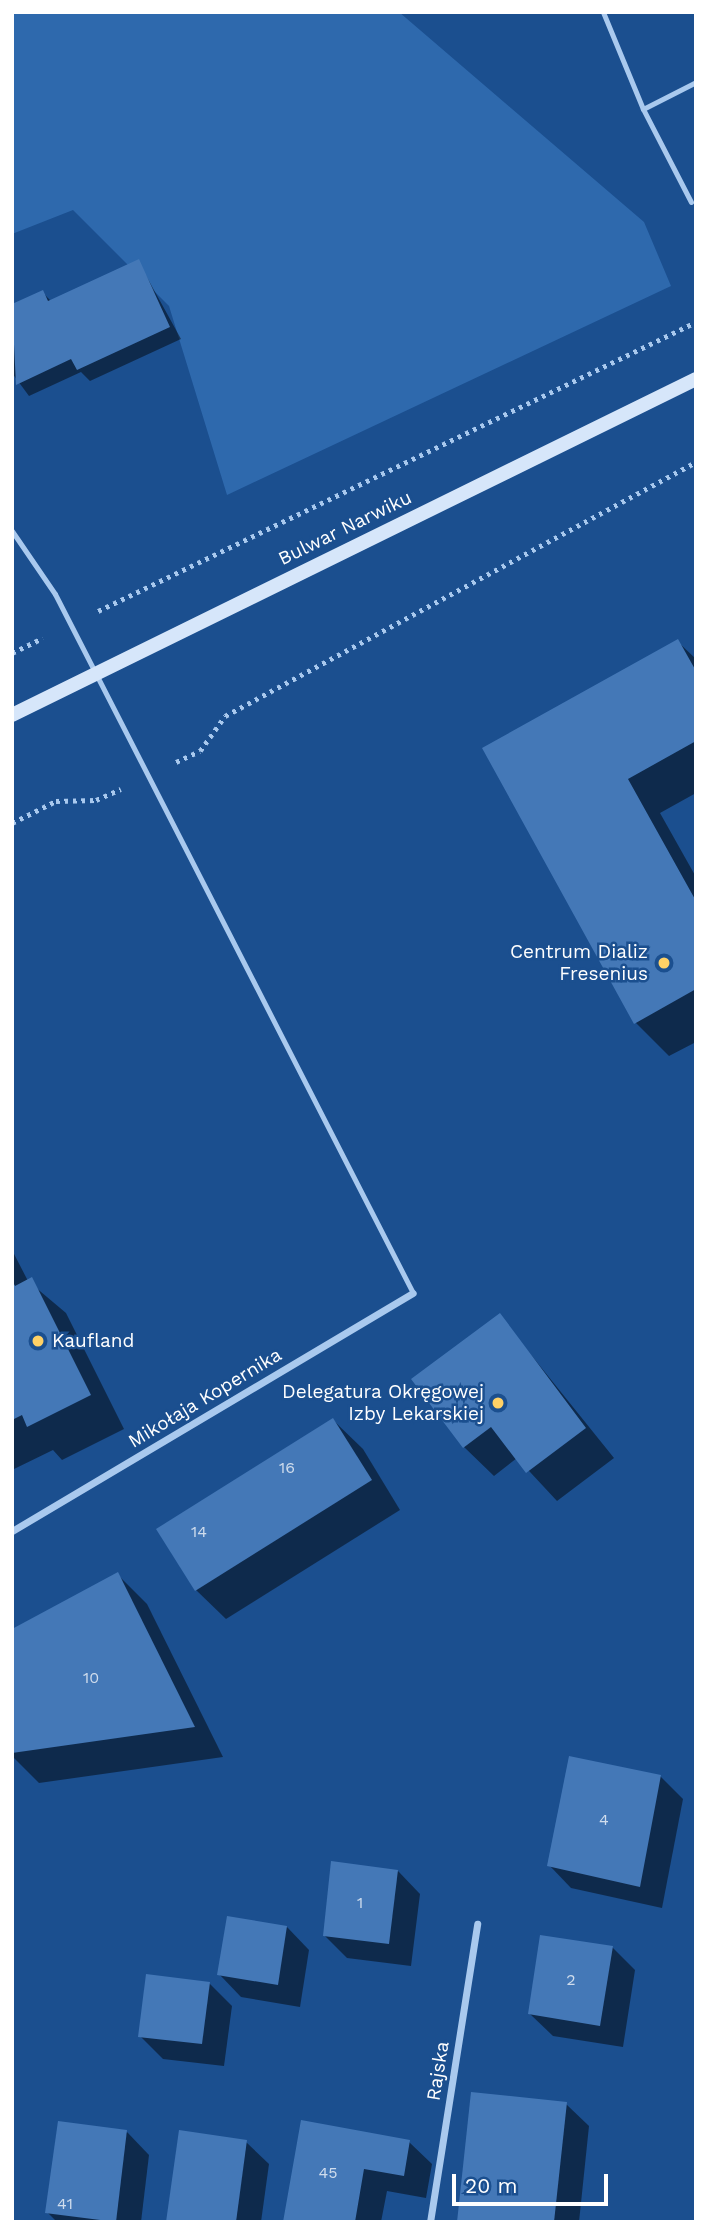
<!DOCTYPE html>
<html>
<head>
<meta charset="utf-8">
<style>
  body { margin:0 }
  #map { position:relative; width:708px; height:2234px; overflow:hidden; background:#1b4f8f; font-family:"Work Sans",sans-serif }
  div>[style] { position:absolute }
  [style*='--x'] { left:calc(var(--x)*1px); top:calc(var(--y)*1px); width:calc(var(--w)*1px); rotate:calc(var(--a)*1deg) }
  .green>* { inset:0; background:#2e69ad }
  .shadow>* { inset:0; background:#0007 }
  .building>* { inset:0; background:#4478b7 }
  .path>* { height:4.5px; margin-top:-2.25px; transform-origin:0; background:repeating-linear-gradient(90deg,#a9c9ee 0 3.5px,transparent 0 8.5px) }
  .lane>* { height:5px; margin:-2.5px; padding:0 2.5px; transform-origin:2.5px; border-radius:2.5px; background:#a9c9ee }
  .street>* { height:7px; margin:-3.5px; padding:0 3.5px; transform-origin:3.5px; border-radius:3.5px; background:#a9c9ee }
  .secondary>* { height:14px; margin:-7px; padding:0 7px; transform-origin:7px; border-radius:7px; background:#d6e6fa }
  .dots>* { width:19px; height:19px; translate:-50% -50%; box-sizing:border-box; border:4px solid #1b4f8f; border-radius:50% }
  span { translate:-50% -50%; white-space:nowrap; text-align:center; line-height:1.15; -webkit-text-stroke:5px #1b4f8f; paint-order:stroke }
  .number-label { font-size:16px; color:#d0dded }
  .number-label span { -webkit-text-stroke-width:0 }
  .street-label { font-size:19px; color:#fff }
  .poi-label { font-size:19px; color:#fff }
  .right { translate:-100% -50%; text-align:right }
  .left { translate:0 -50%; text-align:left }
  .frame { position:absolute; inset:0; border:14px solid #fff; pointer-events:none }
  .scale { position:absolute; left:452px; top:2174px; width:156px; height:32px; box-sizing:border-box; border:4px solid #fff; border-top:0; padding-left:9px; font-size:21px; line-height:24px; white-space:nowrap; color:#fff; -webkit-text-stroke:5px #1b4f8f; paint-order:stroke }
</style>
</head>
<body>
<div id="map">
  <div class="green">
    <div style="clip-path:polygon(12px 12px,399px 12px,644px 222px,671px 286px,227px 495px,169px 306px,73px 210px,12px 234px)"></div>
  </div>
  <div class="shadow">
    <div style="clip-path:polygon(138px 261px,181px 339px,90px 381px,81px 372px,29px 396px,12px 373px,12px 306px,42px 292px,51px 301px)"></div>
    <div style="clip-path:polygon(677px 641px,696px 659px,696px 793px,660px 813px,696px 877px,696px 1042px,669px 1056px,636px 1023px,484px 749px)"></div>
    <div style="clip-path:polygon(12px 1250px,28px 1281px,66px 1313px,124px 1429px,62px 1460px,53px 1450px,12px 1470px)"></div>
    <div style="clip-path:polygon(499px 1315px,614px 1458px,557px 1501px,517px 1458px,494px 1476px,464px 1447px)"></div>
    <div style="clip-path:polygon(333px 1420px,363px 1449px,400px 1510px,226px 1619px,196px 1590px)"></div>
    <div style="clip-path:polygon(117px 1574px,147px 1604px,223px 1757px,39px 1783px,12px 1756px,12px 1631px)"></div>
    <div style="clip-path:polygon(660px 1776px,683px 1799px,662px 1908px,571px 1888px,549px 1865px)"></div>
    <div style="clip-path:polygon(398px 1871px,420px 1894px,411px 1966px,347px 1958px,324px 1935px)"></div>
    <div style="clip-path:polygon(287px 1927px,309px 1950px,300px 2007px,241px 1997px,219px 1974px)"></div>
    <div style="clip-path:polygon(612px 1947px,635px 1970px,623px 2047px,553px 2036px,530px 2014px)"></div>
    <div style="clip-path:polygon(209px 1983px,232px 2006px,224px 2066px,163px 2059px,140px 2036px)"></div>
    <div style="clip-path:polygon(566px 2104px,589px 2126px,579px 2222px,459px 2222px)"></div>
    <div style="clip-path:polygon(303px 2122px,409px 2142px,432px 2164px,426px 2198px,387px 2191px,381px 2222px,285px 2222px)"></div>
    <div style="clip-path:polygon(127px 2132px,149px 2155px,141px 2222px,57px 2222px,47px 2212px)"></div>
    <div style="clip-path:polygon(246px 2142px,269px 2164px,261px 2222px,167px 2222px)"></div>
  </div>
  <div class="building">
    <div style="clip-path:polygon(139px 259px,170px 327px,77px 370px,71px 359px,16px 385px,12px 304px,43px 290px,48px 301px)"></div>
    <div style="clip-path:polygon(678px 639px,696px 671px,696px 741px,628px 779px,696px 901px,696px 989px,634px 1024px,482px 748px)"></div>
    <div style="clip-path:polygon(32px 1277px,91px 1395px,27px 1427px,22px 1415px,12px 1420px,12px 1280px,15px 1286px)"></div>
    <div style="clip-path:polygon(500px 1313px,586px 1428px,526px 1473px,491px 1427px,463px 1448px,411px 1379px)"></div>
    <div style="clip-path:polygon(333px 1418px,372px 1480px,195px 1591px,156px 1529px)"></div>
    <div style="clip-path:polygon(118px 1572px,195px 1727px,12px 1753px,12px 1629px)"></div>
    <div style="clip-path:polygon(569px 1756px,661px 1775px,640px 1887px,547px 1866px)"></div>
    <div style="clip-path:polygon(331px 1861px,398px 1870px,389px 1944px,323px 1936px)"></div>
    <div style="clip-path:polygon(227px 1916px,287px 1926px,278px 1985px,217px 1975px)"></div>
    <div style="clip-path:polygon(540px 1935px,613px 1946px,600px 2026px,528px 2014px)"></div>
    <div style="clip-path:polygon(146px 1974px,210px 1982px,202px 2044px,138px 2037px)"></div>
    <div style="clip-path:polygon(471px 2092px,567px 2102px,554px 2222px,457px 2222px)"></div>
    <div style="clip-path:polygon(301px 2120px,410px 2140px,404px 2176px,364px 2169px,355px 2222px,283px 2222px)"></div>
    <div style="clip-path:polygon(58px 2121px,127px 2130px,116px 2222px,45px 2213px)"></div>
    <div style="clip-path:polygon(179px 2130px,247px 2140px,236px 2222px,166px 2222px)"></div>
  </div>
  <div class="path">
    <div style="--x:98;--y:611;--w:664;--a:-25.79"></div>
    <div style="--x:12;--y:653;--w:34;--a:-26"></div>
    <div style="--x:176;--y:762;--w:26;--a:-25"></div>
    <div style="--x:200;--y:751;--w:43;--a:-54.5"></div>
    <div style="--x:225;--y:716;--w:535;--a:-28.34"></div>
    <div style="--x:12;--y:823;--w:49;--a:-26.6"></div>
    <div style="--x:56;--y:801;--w:40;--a:-1.4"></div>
    <div style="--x:96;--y:800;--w:27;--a:-24"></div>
  </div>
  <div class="lane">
    <div style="--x:603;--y:12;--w:105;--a:67.6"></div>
    <div style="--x:691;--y:202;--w:105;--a:-117.3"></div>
    <div style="--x:643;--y:109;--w:59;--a:-27"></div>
    <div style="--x:12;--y:531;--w:76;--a:55.7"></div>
    <div style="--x:55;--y:594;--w:785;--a:62.88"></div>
  </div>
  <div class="street">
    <div style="--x:12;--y:1531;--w:466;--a:-30.7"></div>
    <div style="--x:430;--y:2222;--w:302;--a:-81"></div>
  </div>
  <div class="secondary">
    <div style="--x:12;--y:715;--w:762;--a:-26.16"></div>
  </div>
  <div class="dots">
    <div style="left:664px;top:963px;background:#ffd166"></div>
    <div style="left:38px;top:1341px;background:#ffd166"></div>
    <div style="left:498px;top:1403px;background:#ffd166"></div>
  </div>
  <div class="number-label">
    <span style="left:287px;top:1468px">16</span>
    <span style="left:199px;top:1532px">14</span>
    <span style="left:91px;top:1678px">10</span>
    <span style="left:604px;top:1820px">4</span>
    <span style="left:360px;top:1903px">1</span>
    <span style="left:571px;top:1980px">2</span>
    <span style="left:328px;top:2173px">45</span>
    <span style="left:65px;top:2204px">41</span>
  </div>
  <div class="street-label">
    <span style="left:345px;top:528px;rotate:-26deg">Bulwar Narwiku</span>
    <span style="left:205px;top:1398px;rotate:-31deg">Mikołaja Kopernika</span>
    <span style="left:438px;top:2071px;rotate:-81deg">Rajska</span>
  </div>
  <div class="poi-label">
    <span class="right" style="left:648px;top:963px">Centrum Dializ<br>Fresenius</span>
    <span class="left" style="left:52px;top:1341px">Kaufland</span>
    <span class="right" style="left:484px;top:1403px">Delegatura Okręgowej<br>Izby Lekarskiej</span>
  </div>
  <div class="frame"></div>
  <div class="scale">20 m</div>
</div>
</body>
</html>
